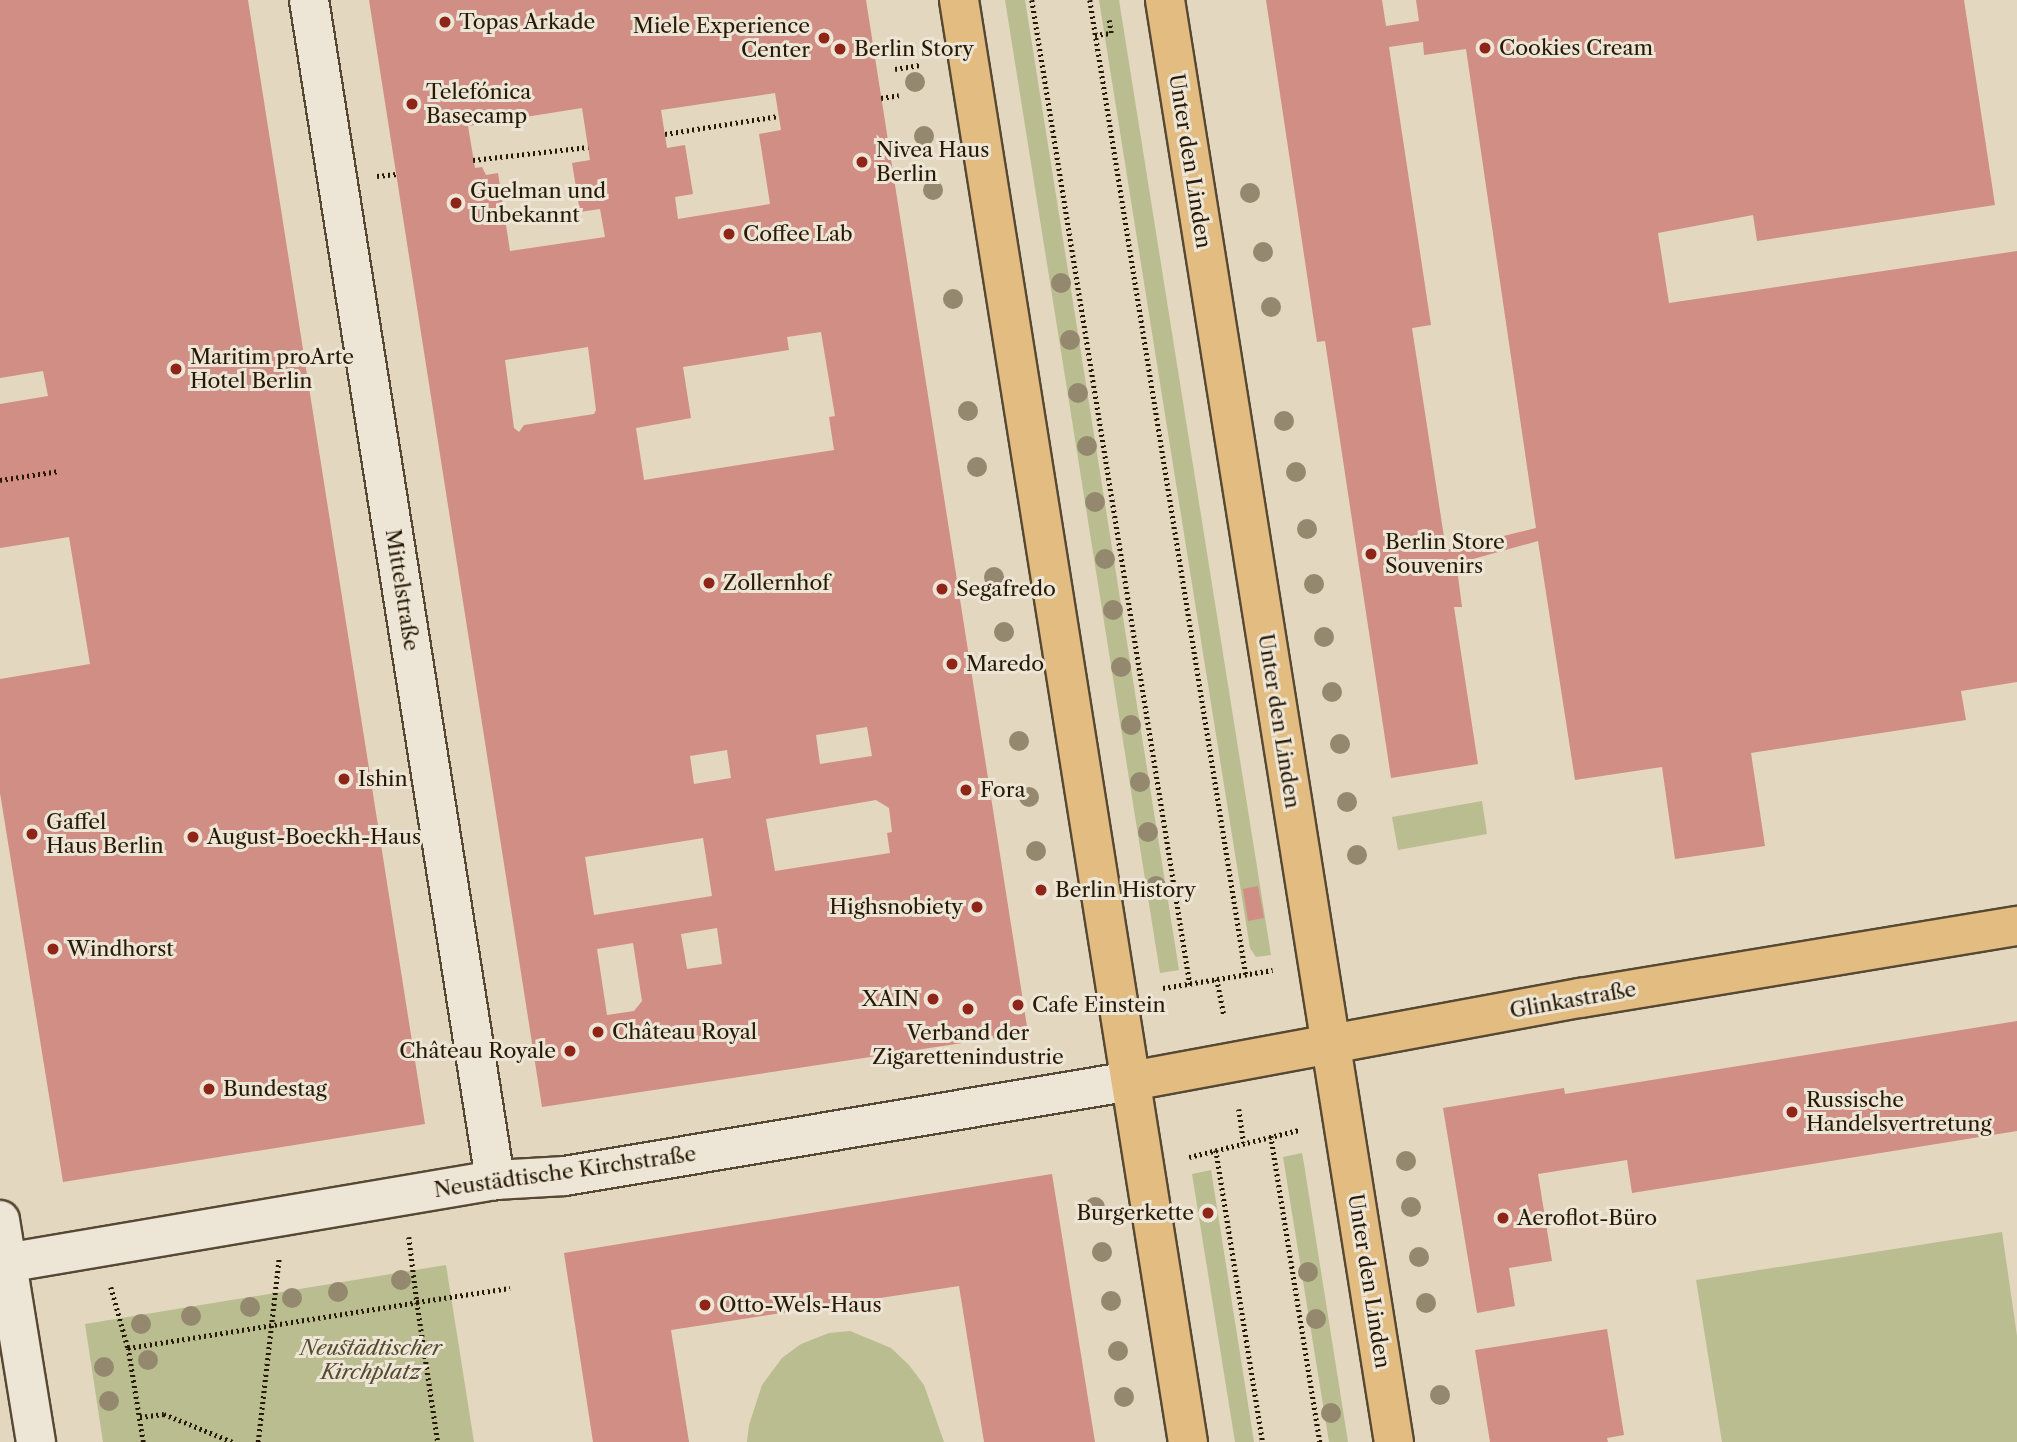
<!DOCTYPE html>
<html>
<head>
<meta charset="utf-8">
<style>
  body { margin:0 }
  #map { position:relative; width:2017px; height:1442px; overflow:hidden; background:#e3d7bf; font-family:"Libre Caslon Text",serif }
  div>[style] { position:absolute }
  [style*='--x'] { left:calc(var(--x)*1px); top:calc(var(--y)*1px); width:calc(var(--w)*1px); rotate:calc(var(--a)*1deg) }
  .green>* { inset:0; background:#b9bd8f }
  .building>* { inset:0; background:#d08e84 }
  .path>* { height:4.5px; margin-top:-2.25px; transform-origin:0; background:repeating-linear-gradient(90deg,#281905 0 2px,transparent 0 5.5px) }
  .roads { filter:drop-shadow(2px 0 #574834) drop-shadow(-2px 0 #574834) drop-shadow(0 2px #574834) drop-shadow(0 -2px #574834) }
  .minor>* { height:38px; margin:-19px; padding:0 19px; transform-origin:19px; border-radius:19px; background:#ede5d5 }
  .major>* { height:38px; margin:-19px; padding:0 19px; transform-origin:19px; border-radius:19px; background:#e2bc80 }
  .trees>* { width:20px; height:20px; margin:-10px; border-radius:50%; background:#94896f }
  .dots>* { width:19px; height:19px; translate:-50% -50%; box-sizing:border-box; border:4px solid #ede5d5; border-radius:50% }
  span { translate:-50% -50%; white-space:nowrap; text-align:center; line-height:1.15; -webkit-text-stroke:6px #ede5d5; paint-order:stroke }
  .poi-label { font-size:21px; color:#281905 }
  .left { translate:0 -50%; text-align:left }
  .right { translate:-100% -50%; text-align:right }
  .street-label { font-size:21px; color:#281905 }
  .park-label { font-size:21px; color:#544a2e; font-style:italic }
</style>
</head>
<body>
<div id="map">
  <div class="green">
    <div style="clip-path:polygon(1005px 0,1025px 0,1179px 970px,1160px 973px)"></div>
    <div style="clip-path:polygon(1099px 0,1119px 0,1271px 955px,1256px 957px,1250px 948px)"></div>
    <div style="clip-path:polygon(1482px 801px,1487px 834px,1398px 850px,1392px 817px)"></div>
    <div style="clip-path:polygon(1302px 1153px,1304px 1164px,1348px 1442px,1329px 1442px,1283px 1157px)"></div>
    <div style="clip-path:polygon(1211px 1170px,1254px 1442px,1235px 1442px,1192px 1174px)"></div>
    <div style="clip-path:polygon(2002px 1232px,2017px 1336px,2017px 1442px,1722px 1442px,1696px 1280px)"></div>
    <div style="clip-path:polygon(446px 1265px,474px 1442px,103px 1442px,85px 1324px)"></div>
    <div style="clip-path:polygon(850px 1331px,891px 1348px,909px 1365px,924px 1385px,944px 1442px,747px 1442px,749px 1425px,762px 1385px,782px 1358px,801px 1344px,829px 1333px)"></div>
  </div>
  <div class="building">
    <div style="clip-path:polygon(0 0,248px 0,425px 1124px,63px 1182px,0 793px,0 679px,90px 664px,69px 537px,0 548px,0 404px,48px 396px,43px 371px,0 378px)"></div>
    <div style="clip-path:polygon(evenodd,369px 0,866px 0,1028px 1033px,542px 1107px,369px 0,775px 93px,781px 130px,759px 134px,770px 204px,678px 219px,675px 197px,693px 194px,685px 145px,667px 148px,661px 110px,775px 93px,369px 0,582px 108px,590px 160px,572px 163px,580px 212px,600px 209px,605px 237px,510px 251px,498px 173px,486px 175px,482px 167px,475px 168px,468px 126px,582px 108px,369px 0,821px 332px,835px 416px,829px 417px,834px 450px,644px 480px,636px 428px,691px 418px,683px 367px,789px 350px,787px 337px,821px 332px,369px 0,588px 347px,596px 410px,594px 414px,524px 425px,519px 432px,514px 428px,505px 360px,588px 347px,369px 0,867px 727px,872px 756px,820px 764px,816px 735px,867px 727px,369px 0,727px 750px,731px 778px,694px 784px,690px 756px,727px 750px,369px 0,876px 800px,889px 808px,892px 832px,887px 833px,890px 853px,775px 871px,766px 819px,876px 800px,369px 0,703px 838px,712px 896px,594px 915px,585px 857px,703px 838px,369px 0,717px 928px,722px 964px,687px 969px,681px 934px,717px 928px,369px 0,633px 943px,642px 1001px,634px 1011px,607px 1015px,597px 949px,633px 943px)"></div>
    <div style="clip-path:polygon(evenodd,1266px 0,1382px 0,1386px 26px,1419px 21px,1416px 0,1964px 0,1995px 205px,1757px 241px,1753px 215px,1658px 233px,1669px 303px,2017px 251px,2017px 682px,1961px 691px,1966px 720px,1751px 753px,1765px 846px,1675px 859px,1662px 767px,1575px 780px,1538px 541px,1448px 566px,1450px 576px,1458px 576px,1462px 607px,1454px 607px,1478px 764px,1391px 778px,1325px 341px,1317px 342px,1266px 0,1423px 42px,1424px 55px,1466px 49px,1536px 528px,1446px 550px,1412px 328px,1431px 325px,1389px 47px,1423px 42px)"></div>
    <div style="clip-path:polygon(1258px 886px,1264px 918px,1248px 921px,1243px 889px)"></div>
    <div style="clip-path:polygon(2017px 1021px,2017px 1131px,1632px 1193px,1627px 1160px,1538px 1174px,1552px 1261px,1509px 1268px,1515px 1306px,1477px 1313px,1443px 1108px,1564px 1088px,1565px 1094px)"></div>
    <div style="clip-path:polygon(1052px 1174px,1095px 1442px,984px 1442px,959px 1286px,671px 1330px,689px 1442px,593px 1442px,564px 1253px)"></div>
    <div style="clip-path:polygon(1607px 1329px,1624px 1435px,1607px 1438px,1608px 1442px,1490px 1442px,1475px 1350px)"></div>
  </div>
  <div class="path">
    <div style="--x:1032;--y:0;--w:997;--a:80.88"></div>
    <div style="--x:1090;--y:0;--w:987;--a:80.91"></div>
    <div style="--x:1095;--y:35;--w:16;--a:-7"></div>
    <div style="--x:1111;--y:33;--w:13;--a:-99"></div>
    <div style="--x:895;--y:69;--w:25;--a:-9"></div>
    <div style="--x:881;--y:98;--w:18;--a:-9"></div>
    <div style="--x:665;--y:134;--w:115;--a:-9"></div>
    <div style="--x:473;--y:160;--w:116;--a:-6.4"></div>
    <div style="--x:377;--y:176;--w:20;--a:-6"></div>
    <div style="--x:0;--y:480;--w:60;--a:-8.7"></div>
    <div style="--x:1217;--y:979;--w:36;--a:79"></div>
    <div style="--x:1163;--y:988;--w:111;--a:-9.3"></div>
    <div style="--x:1239;--y:1109;--w:34;--a:82"></div>
    <div style="--x:1271;--y:1136;--w:310;--a:80.9"></div>
    <div style="--x:1216;--y:1150;--w:296;--a:80.9"></div>
    <div style="--x:1189;--y:1157;--w:113;--a:-13.8"></div>
    <div style="--x:409;--y:1237;--w:65;--a:83"></div>
    <div style="--x:417;--y:1302;--w:94;--a:-8.6"></div>
    <div style="--x:111;--y:1287;--w:63;--a:74.4"></div>
    <div style="--x:140;--y:1417;--w:24;--a:-7"></div>
    <div style="--x:164;--y:1414;--w:74;--a:22.1"></div>
    <div style="--x:143;--y:1442;--w:95;--a:-99.1"></div>
    <div style="--x:128;--y:1348;--w:293;--a:-9"></div>
    <div style="--x:417;--y:1302;--w:142;--a:81.5"></div>
    <div style="--x:258;--y:1442;--w:184;--a:-83.5"></div>
  </div>
  <div class="roads">
    <div class="minor">
      <div style="--x:309;--y:0;--w:1195;--a:81.04"></div>
      <div style="--x:0;--y:1220;--w:225;--a:80.8"></div>
      <div style="--x:0;--y:1264;--w:502;--a:-9.63"></div>
      <div style="--x:495;--y:1180;--w:70;--a:-3.3"></div>
      <div style="--x:565;--y:1176;--w:574;--a:-9.53"></div>
    </div>
    <div class="major">
      <div style="--x:959;--y:0;--w:1460;--a:80.98"></div>
      <div style="--x:1165;--y:0;--w:1460;--a:80.98"></div>
      <div style="--x:1131;--y:1081;--w:458;--a:-10.5"></div>
      <div style="--x:1581;--y:998;--w:442;--a:-9.4"></div>
    </div>
  </div>
  <div class="trees">
    <div style="left:915px;top:82px"></div>
    <div style="left:924px;top:136px"></div>
    <div style="left:933px;top:190px"></div>
    <div style="left:1250px;top:193px"></div>
    <div style="left:1263px;top:252px"></div>
    <div style="left:1061px;top:283px"></div>
    <div style="left:953px;top:299px"></div>
    <div style="left:1271px;top:307px"></div>
    <div style="left:1070px;top:340px"></div>
    <div style="left:1078px;top:393px"></div>
    <div style="left:968px;top:411px"></div>
    <div style="left:1284px;top:421px"></div>
    <div style="left:1087px;top:446px"></div>
    <div style="left:977px;top:467px"></div>
    <div style="left:1296px;top:472px"></div>
    <div style="left:1095px;top:502px"></div>
    <div style="left:1307px;top:529px"></div>
    <div style="left:1105px;top:559px"></div>
    <div style="left:994px;top:577px"></div>
    <div style="left:1314px;top:584px"></div>
    <div style="left:1113px;top:610px"></div>
    <div style="left:1004px;top:632px"></div>
    <div style="left:1324px;top:637px"></div>
    <div style="left:1121px;top:667px"></div>
    <div style="left:1332px;top:692px"></div>
    <div style="left:1131px;top:725px"></div>
    <div style="left:1019px;top:741px"></div>
    <div style="left:1340px;top:744px"></div>
    <div style="left:1140px;top:782px"></div>
    <div style="left:1029px;top:797px"></div>
    <div style="left:1347px;top:802px"></div>
    <div style="left:1148px;top:832px"></div>
    <div style="left:1036px;top:851px"></div>
    <div style="left:1357px;top:855px"></div>
    <div style="left:1156px;top:886px"></div>
    <div style="left:1406px;top:1161px"></div>
    <div style="left:1095px;top:1207px"></div>
    <div style="left:1411px;top:1207px"></div>
    <div style="left:1102px;top:1252px"></div>
    <div style="left:1419px;top:1257px"></div>
    <div style="left:1308px;top:1272px"></div>
    <div style="left:401px;top:1280px"></div>
    <div style="left:338px;top:1292px"></div>
    <div style="left:292px;top:1298px"></div>
    <div style="left:1111px;top:1301px"></div>
    <div style="left:1426px;top:1303px"></div>
    <div style="left:250px;top:1307px"></div>
    <div style="left:191px;top:1316px"></div>
    <div style="left:1316px;top:1319px"></div>
    <div style="left:141px;top:1324px"></div>
    <div style="left:1118px;top:1351px"></div>
    <div style="left:148px;top:1360px"></div>
    <div style="left:104px;top:1367px"></div>
    <div style="left:1440px;top:1395px"></div>
    <div style="left:1124px;top:1397px"></div>
    <div style="left:109px;top:1401px"></div>
    <div style="left:1331px;top:1413px"></div>
  </div>
  <div class="dots">
    <div style="left:445px;top:22px;background:#8f2418"></div>
    <div style="left:824px;top:38px;background:#8f2418"></div>
    <div style="left:1485px;top:48px;background:#8f2418"></div>
    <div style="left:840px;top:49px;background:#8f2418"></div>
    <div style="left:412px;top:104px;background:#8f2418"></div>
    <div style="left:862px;top:162px;background:#8f2418"></div>
    <div style="left:456px;top:203px;background:#8f2418"></div>
    <div style="left:729px;top:234px;background:#8f2418"></div>
    <div style="left:176px;top:369px;background:#8f2418"></div>
    <div style="left:1371px;top:554px;background:#8f2418"></div>
    <div style="left:709px;top:583px;background:#8f2418"></div>
    <div style="left:942px;top:589px;background:#8f2418"></div>
    <div style="left:952px;top:664px;background:#8f2418"></div>
    <div style="left:344px;top:779px;background:#8f2418"></div>
    <div style="left:966px;top:790px;background:#8f2418"></div>
    <div style="left:32px;top:834px;background:#8f2418"></div>
    <div style="left:193px;top:837px;background:#8f2418"></div>
    <div style="left:1041px;top:890px;background:#8f2418"></div>
    <div style="left:977px;top:907px;background:#8f2418"></div>
    <div style="left:53px;top:949px;background:#8f2418"></div>
    <div style="left:933px;top:999px;background:#8f2418"></div>
    <div style="left:1018px;top:1005px;background:#8f2418"></div>
    <div style="left:968px;top:1009px;background:#8f2418"></div>
    <div style="left:598px;top:1032px;background:#8f2418"></div>
    <div style="left:570px;top:1051px;background:#8f2418"></div>
    <div style="left:209px;top:1089px;background:#8f2418"></div>
    <div style="left:1792px;top:1112px;background:#8f2418"></div>
    <div style="left:1208px;top:1213px;background:#8f2418"></div>
    <div style="left:1503px;top:1218px;background:#8f2418"></div>
    <div style="left:705px;top:1305px;background:#8f2418"></div>
  </div>
  <div class="poi-label">
    <span class="left" style="left:459px;top:22px">Topas Arkade</span>
    <span class="right" style="left:810px;top:38px">Miele Experience<br>Center</span>
    <span class="left" style="left:1499px;top:48px">Cookies Cream</span>
    <span class="left" style="left:854px;top:49px">Berlin Story</span>
    <span class="left" style="left:426px;top:104px">Telefónica<br>Basecamp</span>
    <span class="left" style="left:876px;top:162px">Nivea Haus<br>Berlin</span>
    <span class="left" style="left:470px;top:203px">Guelman und<br>Unbekannt</span>
    <span class="left" style="left:743px;top:234px">Coffee Lab</span>
    <span class="left" style="left:190px;top:369px">Maritim proArte<br>Hotel Berlin</span>
    <span class="left" style="left:1385px;top:554px">Berlin Store<br>Souvenirs</span>
    <span class="left" style="left:723px;top:583px">Zollernhof</span>
    <span class="left" style="left:956px;top:589px">Segafredo</span>
    <span class="left" style="left:966px;top:664px">Maredo</span>
    <span class="left" style="left:358px;top:779px">Ishin</span>
    <span class="left" style="left:980px;top:790px">Fora</span>
    <span class="left" style="left:46px;top:834px">Gaffel<br>Haus Berlin</span>
    <span class="left" style="left:207px;top:837px">August-Boeckh-Haus</span>
    <span class="left" style="left:1055px;top:890px">Berlin History</span>
    <span class="right" style="left:963px;top:907px">Highsnobiety</span>
    <span class="left" style="left:67px;top:949px">Windhorst</span>
    <span class="right" style="left:919px;top:999px">XAIN</span>
    <span class="left" style="left:1032px;top:1005px">Cafe Einstein</span>
    <span class="left" style="left:612px;top:1032px">Château Royal</span>
    <span style="left:968px;top:1045px">Verband der<br>Zigarettenindustrie</span>
    <span class="right" style="left:556px;top:1051px">Château Royale</span>
    <span class="left" style="left:223px;top:1089px">Bundestag</span>
    <span class="left" style="left:1806px;top:1112px">Russische<br>Handelsvertretung</span>
    <span class="right" style="left:1194px;top:1213px">Burgerkette</span>
    <span class="left" style="left:1517px;top:1218px">Aeroflot-Büro</span>
    <span class="left" style="left:719px;top:1305px">Otto-Wels-Haus</span>
  </div>
  <div class="street-label">
    <span style="left:1190px;top:161px;rotate:81deg">Unter den Linden</span>
    <span style="left:402px;top:590px;rotate:81deg">Mittelstraße</span>
    <span style="left:1279px;top:721px;rotate:81deg">Unter den Linden</span>
    <span style="left:1573px;top:1000px;rotate:-10deg">Glinkastraße</span>
    <span style="left:565px;top:1172px;rotate:-8deg">Neustädtische Kirchstraße</span>
    <span style="left:1369px;top:1281px;rotate:81deg">Unter den Linden</span>
  </div>
  <div class="park-label">
    <span style="left:371px;top:1360px">Neustädtischer<br>Kirchplatz</span>
  </div>
</div>
</body>
</html>
